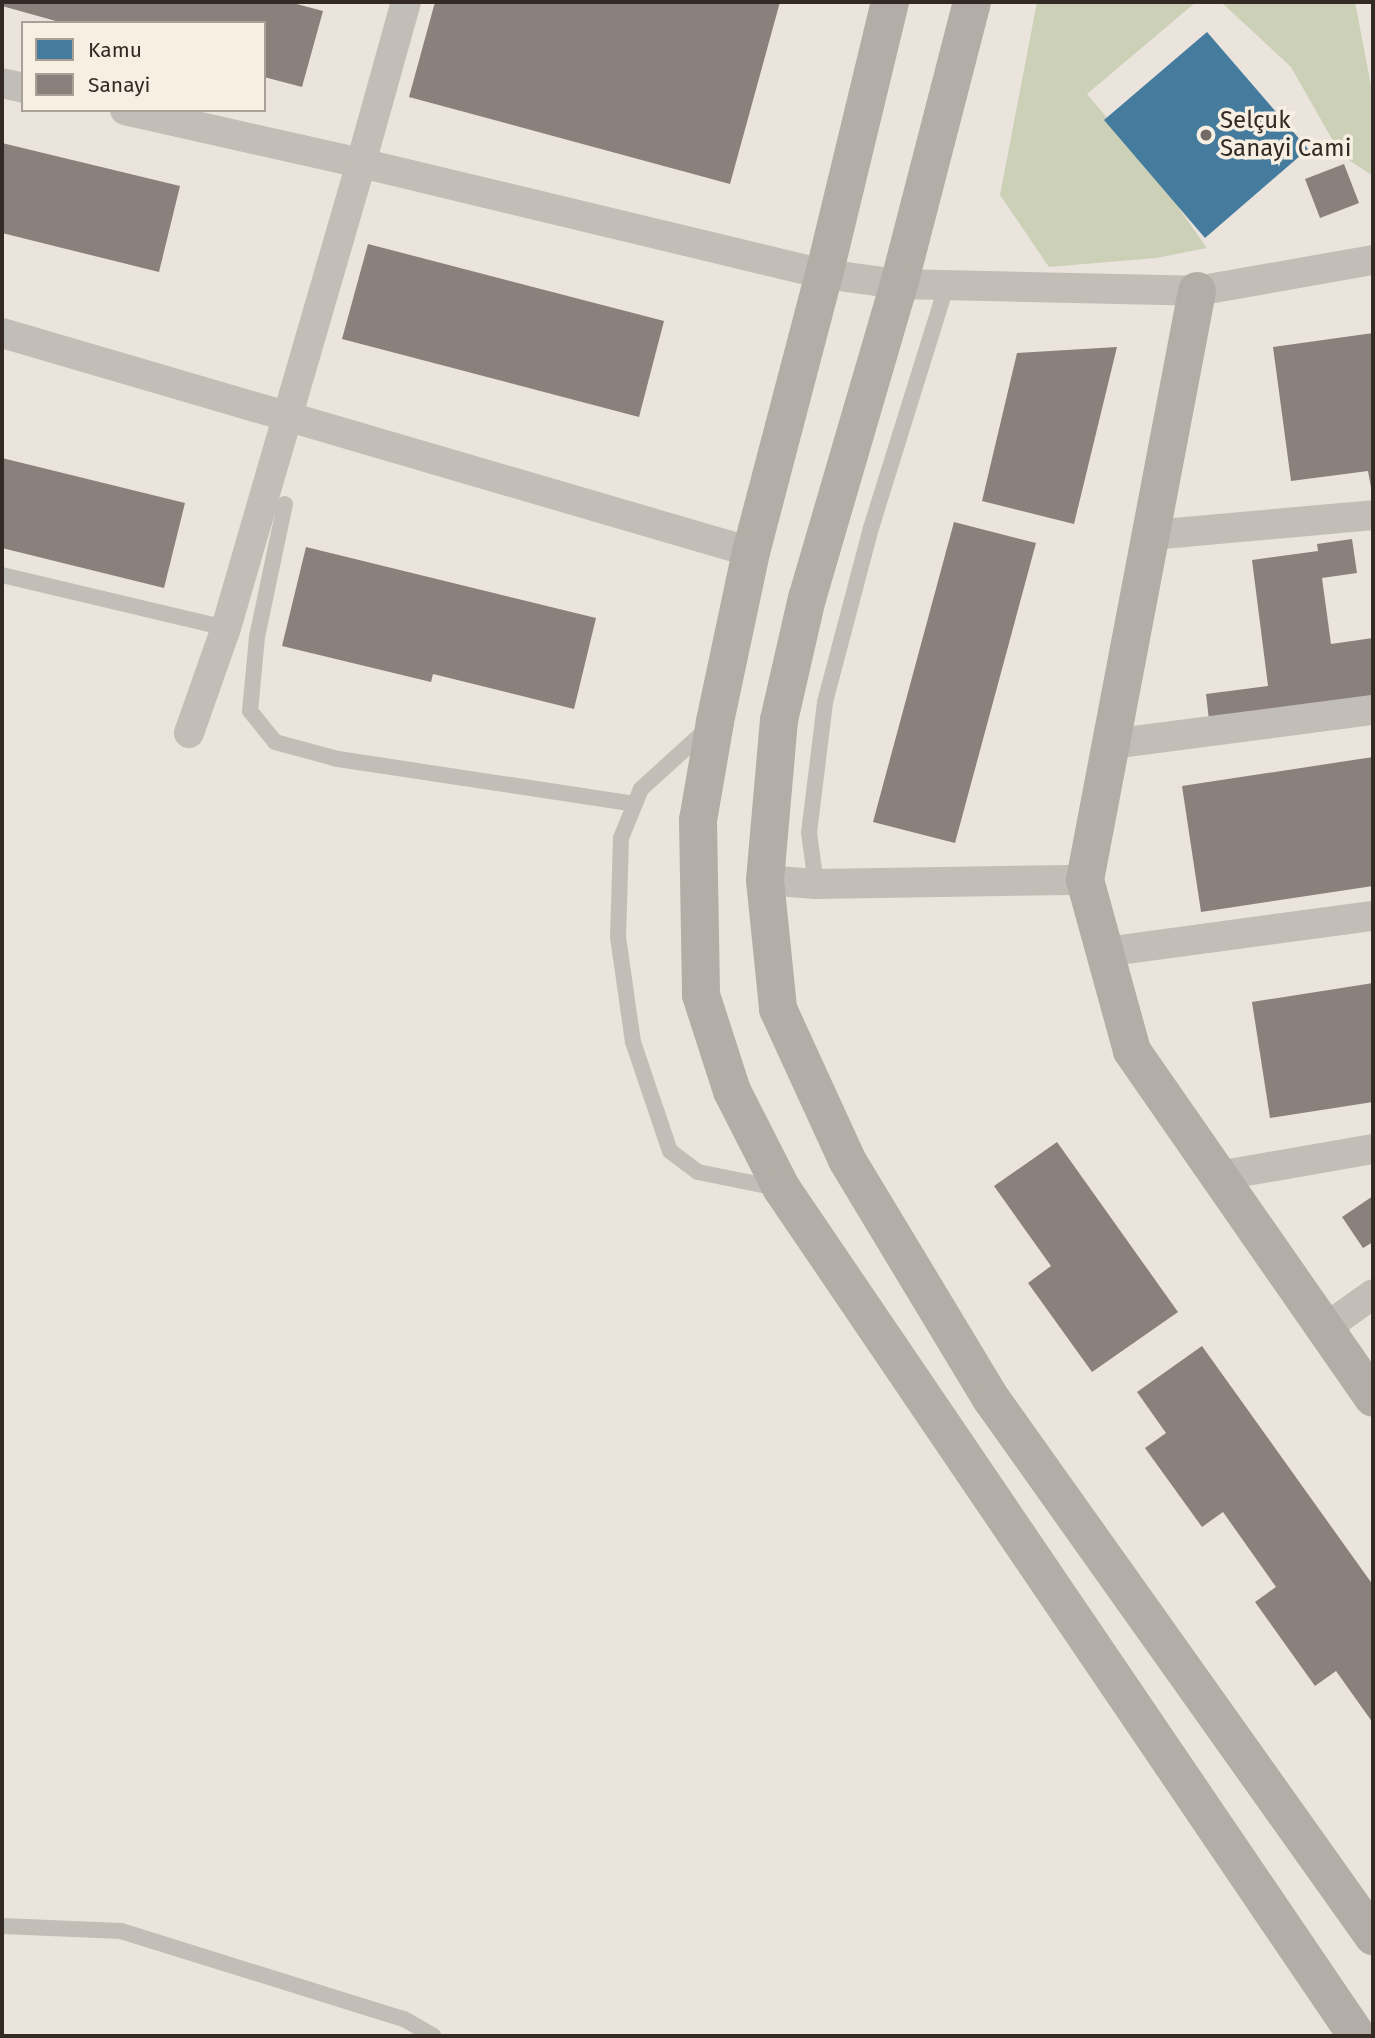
<!DOCTYPE html>
<html>
<head>
<meta charset="utf-8">
<style>
  body { margin:0 }
  #map { position:relative; width:1375px; height:2038px; overflow:hidden; background:#eae4dd; font-family:"Fira Sans",sans-serif }
  div>[style] { position:absolute }
  [style*='--x'] { left:calc(var(--x)*1px); top:calc(var(--y)*1px); width:calc(var(--w)*1px); rotate:calc(var(--a)*1deg) }
  .green>* { inset:0; background:#cbd0b7 }
  .public>* { inset:0; background:#457b9d }
  .industry>* { inset:0; background:#8a817c }
  .lane>* { height:16px; margin:-8px; padding:0 8px; transform-origin:8px; border-radius:8px; background:#c3bdb7 }
  .street>* { height:30px; margin:-15px; padding:0 15px; transform-origin:15px; border-radius:15px; background:#c3bdb7 }
  .secondary>* { height:38px; margin:-19px; padding:0 19px; transform-origin:19px; border-radius:19px; background:#b4ada7 }
  .dots>* { width:19px; height:19px; translate:-50% -50%; box-sizing:border-box; border:4px solid #f8efe3; border-radius:50% }
  span { translate:-50% -50%; white-space:nowrap; text-align:center; line-height:1.15; -webkit-text-stroke:7px #f8efe3; paint-order:stroke }
  .poi-label { font-size:24px; color:#332a25 }
  .left { translate:0 -50%; text-align:left }
  .frame { position:absolute; inset:0; border:4px solid #332a25; pointer-events:none }
  .legend { position:absolute; left:21px; top:21px; width:245px; height:91px; box-sizing:border-box; background:#f8efe3; border:2px solid #a9a097; margin:0; padding:9px 12px; list-style:none; font-size:21px; color:#332a25 }
  .legend li { display:flex; align-items:center; gap:14px; height:35px }
  .legend b { width:35px; border:2px solid #a9a097 }
</style>
</head>
<body>
<div id="map">
  <div class="green">
    <div style="clip-path:polygon(1037px 2px,1196px 2px,1087px 94px,1157px 177px,1207px 248px,1156px 258px,1049px 267px,1000px 195px)"></div>
    <div style="clip-path:polygon(1221px 2px,1355px 2px,1373px 96px,1373px 176px,1341px 155px,1291px 67px)"></div>
  </div>
  <div class="public">
    <div style="clip-path:polygon(1207px 32px,1308px 149px,1205px 238px,1104px 120px)"></div>
  </div>
  <div class="industry">
    <div style="clip-path:polygon(2px 2px,289px 2px,323px 11px,302px 87px,264px 77px,264px 23px,63px 23px,2px 6px)"></div>
    <div style="clip-path:polygon(435px 2px,780px 2px,730px 184px,409px 97px)"></div>
    <div style="clip-path:polygon(2px 143px,180px 186px,159px 272px,2px 233px)"></div>
    <div style="clip-path:polygon(1344px 164px,1359px 203px,1320px 218px,1305px 179px)"></div>
    <div style="clip-path:polygon(368px 244px,664px 321px,639px 417px,342px 339px)"></div>
    <div style="clip-path:polygon(1373px 333px,1373px 499px,1368px 471px,1291px 481px,1273px 347px)"></div>
    <div style="clip-path:polygon(1117px 347px,1074px 524px,982px 501px,1017px 353px)"></div>
    <div style="clip-path:polygon(2px 458px,185px 503px,164px 588px,2px 548px)"></div>
    <div style="clip-path:polygon(954px 522px,1036px 543px,955px 843px,873px 822px)"></div>
    <div style="clip-path:polygon(1352px 539px,1357px 573px,1322px 578px,1331px 644px,1373px 638px,1373px 707px,1210px 729px,1206px 694px,1268px 686px,1252px 560px,1318px 551px,1317px 544px)"></div>
    <div style="clip-path:polygon(306px 547px,596px 618px,574px 709px,433px 674px,431px 682px,282px 646px)"></div>
    <div style="clip-path:polygon(1373px 757px,1373px 886px,1201px 912px,1182px 786px)"></div>
    <div style="clip-path:polygon(1373px 983px,1373px 1102px,1270px 1118px,1252px 1002px)"></div>
    <div style="clip-path:polygon(1057px 1142px,1178px 1312px,1092px 1372px,1028px 1283px,1051px 1266px,994px 1186px)"></div>
    <div style="clip-path:polygon(1373px 1196px,1373px 1242px,1363px 1248px,1342px 1217px)"></div>
    <div style="clip-path:polygon(1202px 1346px,1373px 1585px,1373px 1723px,1336px 1671px,1315px 1686px,1255px 1602px,1276px 1587px,1223px 1512px,1202px 1527px,1145px 1448px,1166px 1433px,1137px 1392px)"></div>
  </div>
  <div class="lane">
    <div style="--x:285;--y:504;--w:136;--a:101.9"></div>
    <div style="--x:257;--y:637;--w:74;--a:95.4"></div>
    <div style="--x:250;--y:711;--w:40;--a:51"></div>
    <div style="--x:275;--y:742;--w:65;--a:15.1"></div>
    <div style="--x:338;--y:759;--w:300;--a:8.6"></div>
    <div style="--x:2;--y:575;--w:230;--a:13.3"></div>
    <div style="--x:706;--y:730;--w:88;--a:137.8"></div>
    <div style="--x:641;--y:789;--w:53;--a:112.2"></div>
    <div style="--x:621;--y:838;--w:99;--a:91.7"></div>
    <div style="--x:618;--y:937;--w:106;--a:81.9"></div>
    <div style="--x:633;--y:1042;--w:115;--a:71.3"></div>
    <div style="--x:670;--y:1151;--w:35;--a:37"></div>
    <div style="--x:698;--y:1172;--w:81;--a:11.4"></div>
    <div style="--x:816;--y:884;--w:51;--a:-97.8"></div>
    <div style="--x:809;--y:833;--w:132;--a:-83"></div>
    <div style="--x:825;--y:702;--w:180;--a:-75.2"></div>
    <div style="--x:871;--y:528;--w:256;--a:-72.7"></div>
    <div style="--x:2;--y:1926;--w:119;--a:2.4"></div>
    <div style="--x:121;--y:1931;--w:296;--a:17.3"></div>
    <div style="--x:404;--y:2019;--w:34;--a:30"></div>
  </div>
  <div class="street">
    <div style="--x:2;--y:83;--w:22;--a:13"></div>
    <div style="--x:125;--y:110;--w:242;--a:12.7"></div>
    <div style="--x:361;--y:163;--w:167;--a:-74.4"></div>
    <div style="--x:2;--y:333;--w:780;--a:16.3"></div>
    <div style="--x:1151;--y:535;--w:223;--a:-5.1"></div>
    <div style="--x:189;--y:733;--w:111;--a:-70.6"></div>
    <div style="--x:226;--y:628;--w:484;--a:-73.8"></div>
    <div style="--x:361;--y:163;--w:476;--a:13.5"></div>
    <div style="--x:824;--y:274;--w:76;--a:7.6"></div>
    <div style="--x:899;--y:284;--w:298;--a:1.3"></div>
    <div style="--x:1197;--y:291;--w:179;--a:-10"></div>
    <div style="--x:1111;--y:744;--w:264;--a:-7.4"></div>
    <div style="--x:765;--y:880;--w:51;--a:4.5"></div>
    <div style="--x:816;--y:884;--w:269;--a:-0.9"></div>
    <div style="--x:1105;--y:952;--w:270;--a:-7.7"></div>
    <div style="--x:1218;--y:1176;--w:157;--a:-9.9"></div>
    <div style="--x:1324;--y:1329;--w:60;--a:-35.5"></div>
  </div>
  <div class="secondary">
    <div style="--x:890;--y:2;--w:280;--a:103.6"></div>
    <div style="--x:824;--y:274;--w:287;--a:104.7"></div>
    <div style="--x:751;--y:552;--w:174;--a:102"></div>
    <div style="--x:715;--y:722;--w:99;--a:99.8"></div>
    <div style="--x:698;--y:820;--w:175;--a:89"></div>
    <div style="--x:701;--y:995;--w:101;--a:72.1"></div>
    <div style="--x:732;--y:1091;--w:110;--a:63"></div>
    <div style="--x:782;--y:1189;--w:1024;--a:55.83"></div>
    <div style="--x:972;--y:2;--w:291;--a:104.5"></div>
    <div style="--x:899;--y:284;--w:327;--a:106.3"></div>
    <div style="--x:807;--y:598;--w:125;--a:102.9"></div>
    <div style="--x:779;--y:720;--w:161;--a:95"></div>
    <div style="--x:765;--y:880;--w:130;--a:84.2"></div>
    <div style="--x:778;--y:1009;--w:166;--a:65.4"></div>
    <div style="--x:847;--y:1160;--w:280;--a:58.9"></div>
    <div style="--x:992;--y:1400;--w:658;--a:54.59"></div>
    <div style="--x:1197;--y:291;--w:600;--a:100.77"></div>
    <div style="--x:1085;--y:880;--w:177;--a:74.6"></div>
    <div style="--x:1132;--y:1051;--w:422;--a:55.2"></div>
  </div>
  <div class="dots">
    <div style="left:1206px;top:135px;background:#736b65"></div>
  </div>
  <div class="poi-label">
    <span class="left" style="left:1220px;top:135px">Selçuk<br>Sanayi Cami</span>
  </div>
  <div class="frame"></div>
  <ul class="legend">
  <li><b style="height:19px;background:#457b9d"></b>Kamu</li>
  <li><b style="height:19px;background:#8a817c"></b>Sanayi</li>
  </ul>
</div>
</body>
</html>
